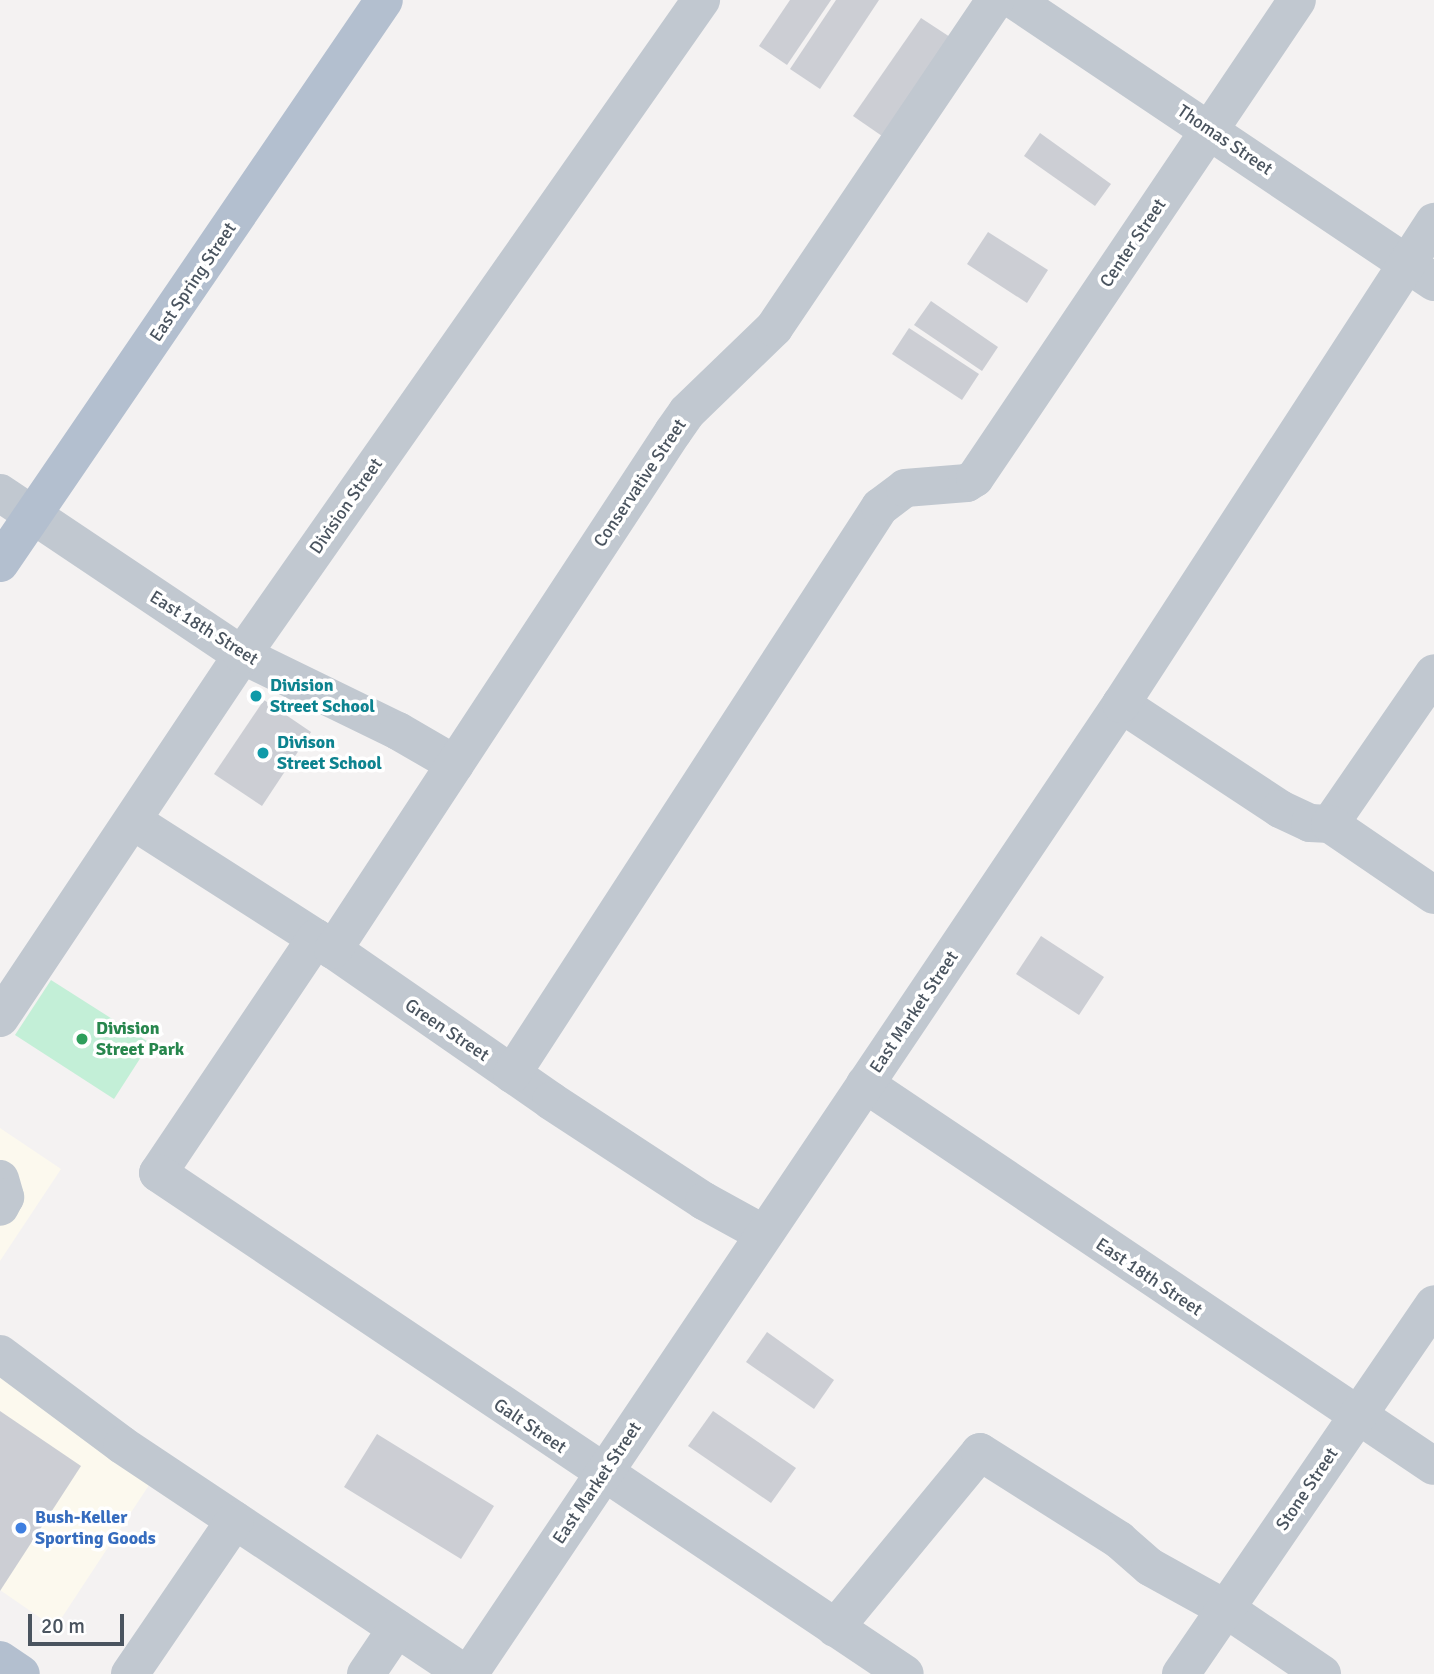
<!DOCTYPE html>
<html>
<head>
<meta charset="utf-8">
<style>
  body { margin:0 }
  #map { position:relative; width:1434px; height:1674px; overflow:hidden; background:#f4f2f2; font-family:Signika,sans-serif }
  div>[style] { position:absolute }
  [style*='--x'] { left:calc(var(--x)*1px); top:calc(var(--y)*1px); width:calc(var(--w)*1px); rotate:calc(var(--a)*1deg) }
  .commercial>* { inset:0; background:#fcf9ee }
  .green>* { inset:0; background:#c3efd7 }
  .building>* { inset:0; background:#ccced4 }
  .minor>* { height:38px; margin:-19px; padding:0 19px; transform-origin:19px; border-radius:19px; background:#c1c8d0 }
  .major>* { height:38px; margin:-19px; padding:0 19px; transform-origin:19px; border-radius:19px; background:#b3bfcf }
  .dots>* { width:19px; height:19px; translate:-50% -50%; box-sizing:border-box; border:4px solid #fff; border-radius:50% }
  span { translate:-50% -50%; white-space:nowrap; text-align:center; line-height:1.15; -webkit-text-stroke:7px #fff; paint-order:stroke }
  .street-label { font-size:18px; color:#4a545f }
  .culture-label { font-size:18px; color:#0d838f; font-weight:700 }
  .left { translate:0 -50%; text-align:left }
  .leisure-label { font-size:18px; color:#27864d; font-weight:700 }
  .shop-label { font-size:18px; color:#366cbe; font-weight:700 }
  .scale { position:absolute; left:28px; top:1614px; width:96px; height:32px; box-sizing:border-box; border:4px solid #4a545f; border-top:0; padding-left:9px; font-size:21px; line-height:24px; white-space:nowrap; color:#4a545f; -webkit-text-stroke:5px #fff; paint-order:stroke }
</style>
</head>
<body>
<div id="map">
  <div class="commercial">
    <div style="clip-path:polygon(0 1128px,61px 1169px,0 1261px)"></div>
    <div style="clip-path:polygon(0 1369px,155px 1476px,55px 1628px,0 1590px)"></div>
  </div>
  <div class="green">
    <div style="clip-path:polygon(51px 980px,150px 1043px,114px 1099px,15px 1035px)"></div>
  </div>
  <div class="building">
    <div style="clip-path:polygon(790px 0,831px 0,787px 65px,759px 46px)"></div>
    <div style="clip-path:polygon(836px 0,879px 0,820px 89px,790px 69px)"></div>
    <div style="clip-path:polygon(921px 18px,950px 37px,882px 136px,853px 116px)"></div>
    <div style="clip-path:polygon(1040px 133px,1111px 184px,1095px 206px,1024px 156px)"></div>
    <div style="clip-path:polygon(988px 232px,1048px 270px,1027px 303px,967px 264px)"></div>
    <div style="clip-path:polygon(931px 301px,998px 347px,982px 371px,914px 325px)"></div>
    <div style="clip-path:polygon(909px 328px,979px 374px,962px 400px,892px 354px)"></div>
    <div style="clip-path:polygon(264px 700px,311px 732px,262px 806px,214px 774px)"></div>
    <div style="clip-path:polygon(1041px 936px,1104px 977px,1079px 1015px,1016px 974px)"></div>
    <div style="clip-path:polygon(767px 1332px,834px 1380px,814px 1409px,746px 1362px)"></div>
    <div style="clip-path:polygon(0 1411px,81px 1466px,0 1591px)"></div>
    <div style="clip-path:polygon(713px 1411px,796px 1468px,771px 1503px,688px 1446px)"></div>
    <div style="clip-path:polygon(377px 1434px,494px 1506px,461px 1559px,344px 1487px)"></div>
  </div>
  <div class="minor">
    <div style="--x:1014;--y:0;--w:506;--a:33.88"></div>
    <div style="--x:0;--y:493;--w:291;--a:33.8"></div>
    <div style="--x:242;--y:655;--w:174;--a:26"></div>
    <div style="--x:398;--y:731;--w:66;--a:30.1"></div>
    <div style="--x:1121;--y:704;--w:191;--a:33.4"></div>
    <div style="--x:1280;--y:809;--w:33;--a:25"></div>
    <div style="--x:1310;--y:823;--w:20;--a:3"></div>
    <div style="--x:1330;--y:824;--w:183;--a:-55.4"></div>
    <div style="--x:133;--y:821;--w:217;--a:32.6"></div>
    <div style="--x:316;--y:938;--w:286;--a:34.7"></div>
    <div style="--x:551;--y:1101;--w:183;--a:33.2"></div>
    <div style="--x:704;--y:1201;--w:68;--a:28.8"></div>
    <div style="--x:1330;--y:824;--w:126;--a:34.3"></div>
    <div style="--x:316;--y:938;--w:283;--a:123.9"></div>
    <div style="--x:158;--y:1173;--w:899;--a:33.85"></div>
    <div style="--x:333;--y:950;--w:620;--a:-56.72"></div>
    <div style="--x:673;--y:432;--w:24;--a:-55"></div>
    <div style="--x:687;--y:412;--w:121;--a:-44"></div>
    <div style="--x:774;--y:328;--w:396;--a:-56"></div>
    <div style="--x:0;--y:1018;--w:436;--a:-56.3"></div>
    <div style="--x:242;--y:655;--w:800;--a:-54.98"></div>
    <div style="--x:512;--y:1074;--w:676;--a:-57.02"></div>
    <div style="--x:880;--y:507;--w:31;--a:-37"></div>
    <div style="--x:905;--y:488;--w:62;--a:-4.6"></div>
    <div style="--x:967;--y:483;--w:9;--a:-32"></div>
    <div style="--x:975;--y:478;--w:576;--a:-56.03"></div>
    <div style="--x:865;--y:1084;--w:685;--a:33.88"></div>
    <div style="--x:0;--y:1179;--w:19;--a:74"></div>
    <div style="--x:5;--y:1197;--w:11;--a:117"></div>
    <div style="--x:0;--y:1354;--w:152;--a:36.7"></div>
    <div style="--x:122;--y:1445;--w:413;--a:33.7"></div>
    <div style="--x:835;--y:1628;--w:228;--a:-50.5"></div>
    <div style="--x:980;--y:1452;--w:165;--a:32.3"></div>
    <div style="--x:1119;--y:1540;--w:41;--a:41.1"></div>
    <div style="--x:1150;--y:1567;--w:87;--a:28.9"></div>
    <div style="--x:1226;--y:1609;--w:116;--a:34.1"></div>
    <div style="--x:130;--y:1674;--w:186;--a:-55.7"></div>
    <div style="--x:366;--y:1674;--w:55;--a:-56"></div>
    <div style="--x:469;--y:1674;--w:1169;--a:-56.09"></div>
    <div style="--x:1121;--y:704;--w:575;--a:-57"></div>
    <div style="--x:1181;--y:1674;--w:448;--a:-55.6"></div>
  </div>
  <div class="major">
    <div style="--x:0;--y:563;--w:681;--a:-55.7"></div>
    <div style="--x:0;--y:1660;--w:25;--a:34"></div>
  </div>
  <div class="dots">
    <div style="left:256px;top:696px;background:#0f9aa8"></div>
    <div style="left:263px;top:753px;background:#0f9aa8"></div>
    <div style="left:82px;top:1039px;background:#2e9e5b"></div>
    <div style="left:21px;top:1528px;background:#3f7fe0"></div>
  </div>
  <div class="street-label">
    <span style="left:1225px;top:140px;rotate:34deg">Thomas Street</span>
    <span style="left:1133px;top:243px;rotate:-56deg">Center Street</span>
    <span style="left:193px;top:282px;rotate:-56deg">East Spring Street</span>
    <span style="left:640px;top:483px;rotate:-56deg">Conservative Street</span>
    <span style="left:346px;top:506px;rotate:-55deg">Division Street</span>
    <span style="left:204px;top:628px;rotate:32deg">East 18th Street</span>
    <span style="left:914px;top:1012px;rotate:-56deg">East Market Street</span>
    <span style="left:447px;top:1030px;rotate:34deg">Green Street</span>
    <span style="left:1149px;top:1277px;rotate:34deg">East 18th Street</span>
    <span style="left:530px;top:1426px;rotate:34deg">Galt Street</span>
    <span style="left:597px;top:1483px;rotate:-56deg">East Market Street</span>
    <span style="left:1307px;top:1489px;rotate:-56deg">Stone Street</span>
  </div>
  <div class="culture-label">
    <span class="left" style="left:270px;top:696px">Division<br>Street School</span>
    <span class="left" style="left:277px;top:753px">Divison<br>Street School</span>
  </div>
  <div class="leisure-label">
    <span class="left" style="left:96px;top:1039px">Division<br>Street Park</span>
  </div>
  <div class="shop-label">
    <span class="left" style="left:35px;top:1528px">Bush-Keller<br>Sporting Goods</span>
  </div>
  <div class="scale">20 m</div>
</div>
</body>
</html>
